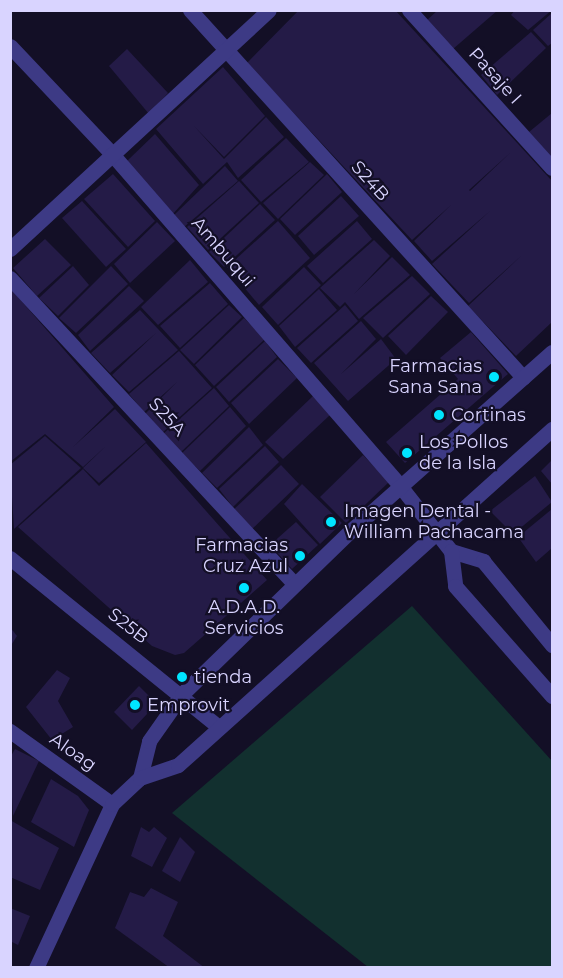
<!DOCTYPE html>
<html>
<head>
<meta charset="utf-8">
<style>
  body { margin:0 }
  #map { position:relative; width:563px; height:978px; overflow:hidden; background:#130f26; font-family:Montserrat,sans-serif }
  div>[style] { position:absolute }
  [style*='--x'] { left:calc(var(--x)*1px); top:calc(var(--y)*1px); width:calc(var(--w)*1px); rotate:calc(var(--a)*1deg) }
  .green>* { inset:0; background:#12302f }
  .building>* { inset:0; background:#241b47 }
  .minor>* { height:15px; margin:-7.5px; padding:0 7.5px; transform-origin:7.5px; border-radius:7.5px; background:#3d3a85 }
  .tertiary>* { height:15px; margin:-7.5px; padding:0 7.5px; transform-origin:7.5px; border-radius:7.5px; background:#3d3a85 }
  .dots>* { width:16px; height:16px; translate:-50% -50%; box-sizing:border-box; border:3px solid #130f26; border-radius:50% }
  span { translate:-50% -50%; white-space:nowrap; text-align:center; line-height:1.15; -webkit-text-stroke:4.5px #130f26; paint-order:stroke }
  .street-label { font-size:18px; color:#d9d4ff }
  .poi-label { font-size:18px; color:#d9d4ff }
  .right { translate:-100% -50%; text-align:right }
  .left { translate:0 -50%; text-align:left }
  .frame { position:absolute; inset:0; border:12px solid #d9d4ff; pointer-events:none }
</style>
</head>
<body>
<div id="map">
  <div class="green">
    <div style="clip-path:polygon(412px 606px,552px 761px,552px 967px,368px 967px,172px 813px)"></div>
  </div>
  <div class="building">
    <div style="clip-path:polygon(evenodd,299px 10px,395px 10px,552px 181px,552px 322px,516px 356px,468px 306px,521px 256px,469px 303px,432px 264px,490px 211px,432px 261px,414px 241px,451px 205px,412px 240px,247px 63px,299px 10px,510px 153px,470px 191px,469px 190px,510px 153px)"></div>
    <div style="clip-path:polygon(438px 10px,498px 10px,453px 49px,426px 21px)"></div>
    <div style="clip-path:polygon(515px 10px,552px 10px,528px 30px,511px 15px)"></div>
    <div style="clip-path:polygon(552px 13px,552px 43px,548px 46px,533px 30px)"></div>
    <div style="clip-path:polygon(531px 32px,546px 48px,497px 95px,481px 75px)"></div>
    <div style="clip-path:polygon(127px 49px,168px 93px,149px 114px,109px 66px)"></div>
    <div style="clip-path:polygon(223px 67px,265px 116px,224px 157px,194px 126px,224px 159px,266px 117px,284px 137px,238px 178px,227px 162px,203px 184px,156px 129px)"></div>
    <div style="clip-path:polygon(552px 113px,552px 158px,529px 132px)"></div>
    <div style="clip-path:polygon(155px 134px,199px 185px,172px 215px,127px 161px)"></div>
    <div style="clip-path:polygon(286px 138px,309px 162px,261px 202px,241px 180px)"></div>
    <div style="clip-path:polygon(310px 162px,324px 175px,278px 219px,263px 203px)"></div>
    <div style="clip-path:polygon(225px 166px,238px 181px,184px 227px,174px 215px)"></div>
    <div style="clip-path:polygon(113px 174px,155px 221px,128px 247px,84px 199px)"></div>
    <div style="clip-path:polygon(327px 174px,342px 192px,295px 235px,280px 219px)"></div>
    <div style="clip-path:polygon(239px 181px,259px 203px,208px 250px,187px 227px)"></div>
    <div style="clip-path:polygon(341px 196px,359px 216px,314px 255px,298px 236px)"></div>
    <div style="clip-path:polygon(82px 201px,126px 249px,106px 267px,62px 218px)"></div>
    <div style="clip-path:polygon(260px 204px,275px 220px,224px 267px,209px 252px)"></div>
    <div style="clip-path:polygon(278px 221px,310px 258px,259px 305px,227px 267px)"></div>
    <div style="clip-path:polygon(357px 221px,372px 239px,323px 283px,307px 266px)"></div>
    <div style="clip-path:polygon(157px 222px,175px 241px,130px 283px,114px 264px)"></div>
    <div style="clip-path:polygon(45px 239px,71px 265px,37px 296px,13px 268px)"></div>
    <div style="clip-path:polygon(374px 240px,390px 256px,354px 294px,392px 257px,410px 275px,359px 319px,345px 302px,340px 307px,320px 288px)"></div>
    <div style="clip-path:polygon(190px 260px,208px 282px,158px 325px,141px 307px)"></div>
    <div style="clip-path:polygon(73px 266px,89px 285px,58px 316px,39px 298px)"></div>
    <div style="clip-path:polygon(111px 266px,128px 284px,76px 333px,59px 318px)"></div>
    <div style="clip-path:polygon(304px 267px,321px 285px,278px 325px,262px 307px)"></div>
    <div style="clip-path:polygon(412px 276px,430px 294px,383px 338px,363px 318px)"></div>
    <div style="clip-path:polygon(210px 283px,228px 304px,180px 348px,160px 326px)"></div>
    <div style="clip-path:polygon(129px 286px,144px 301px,90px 351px,78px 335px)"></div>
    <div style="clip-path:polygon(10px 288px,114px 407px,73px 447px,115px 409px,146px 442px,99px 483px,83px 468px,106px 446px,83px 467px,45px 434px,10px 462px)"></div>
    <div style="clip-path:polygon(319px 289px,337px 310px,295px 347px,279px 326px)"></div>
    <div style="clip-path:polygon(431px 296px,448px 312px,406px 355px,388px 336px)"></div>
    <div style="clip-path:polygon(229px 305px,242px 317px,194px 364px,180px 350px)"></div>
    <div style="clip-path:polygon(345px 305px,358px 321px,311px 363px,297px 348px)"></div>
    <div style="clip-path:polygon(140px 310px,178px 350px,129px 392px,112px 375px,156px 333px,110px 373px,91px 353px)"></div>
    <div style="clip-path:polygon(244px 318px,265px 339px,214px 386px,195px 365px)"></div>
    <div style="clip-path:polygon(361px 321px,376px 339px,341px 374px,381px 339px,396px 359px,348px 401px,314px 363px)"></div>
    <div style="clip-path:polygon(471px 332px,508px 374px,405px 463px,386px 442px,458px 379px,440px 358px)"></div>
    <div style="clip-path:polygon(265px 341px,277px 357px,229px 402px,216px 387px)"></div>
    <div style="clip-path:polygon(179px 351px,212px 388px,162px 433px,145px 414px,177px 382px,144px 412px,129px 394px)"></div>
    <div style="clip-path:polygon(278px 359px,297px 378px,249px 424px,231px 403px)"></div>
    <div style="clip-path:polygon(214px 388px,229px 406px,180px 453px,163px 434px)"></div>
    <div style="clip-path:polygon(313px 396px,330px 415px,283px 459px,265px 442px)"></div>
    <div style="clip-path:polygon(230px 407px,246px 426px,200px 471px,182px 453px)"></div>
    <div style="clip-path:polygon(249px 427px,263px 445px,217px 488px,202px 473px)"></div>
    <div style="clip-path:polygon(45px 436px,81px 468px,14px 529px,10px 465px)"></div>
    <div style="clip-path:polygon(146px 443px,267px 580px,184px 653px,175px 655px,152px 646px,18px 527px,83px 469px,99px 486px)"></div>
    <div style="clip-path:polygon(265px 446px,279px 462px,233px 507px,219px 489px)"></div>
    <div style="clip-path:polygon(363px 455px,389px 482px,346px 523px,320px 497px)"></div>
    <div style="clip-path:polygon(552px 460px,552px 484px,541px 471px)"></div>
    <div style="clip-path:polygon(281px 465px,299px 484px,251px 530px,232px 511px)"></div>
    <div style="clip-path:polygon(535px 476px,552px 502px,513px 534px,490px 511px)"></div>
    <div style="clip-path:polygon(302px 484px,342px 523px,320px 544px,284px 504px)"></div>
    <div style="clip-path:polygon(552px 509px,552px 548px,536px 562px,518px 537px)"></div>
    <div style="clip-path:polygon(296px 522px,318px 545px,292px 569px,270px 545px)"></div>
    <div style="clip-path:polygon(10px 627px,17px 636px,10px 647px)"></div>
    <div style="clip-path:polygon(57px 670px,70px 678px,58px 701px,73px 727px,52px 740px,26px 707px)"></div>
    <div style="clip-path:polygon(139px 686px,151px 698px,147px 714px,132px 730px,114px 712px)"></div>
    <div style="clip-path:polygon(15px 749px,39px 761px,13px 816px,10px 758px)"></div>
    <div style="clip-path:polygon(51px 779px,78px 796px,89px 810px,74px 847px,31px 822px)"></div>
    <div style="clip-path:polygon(10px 820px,59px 848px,40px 890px,10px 877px)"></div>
    <div style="clip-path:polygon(141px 827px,149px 832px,154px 827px,167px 838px,152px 867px,131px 856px)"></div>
    <div style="clip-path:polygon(180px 837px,195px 852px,180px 882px,162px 871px)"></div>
    <div style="clip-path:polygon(151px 888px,178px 902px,163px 936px,205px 968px,170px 968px,115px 928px,130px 892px,144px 897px)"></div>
    <div style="clip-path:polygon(10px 908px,30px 916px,18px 945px,10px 941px)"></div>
  </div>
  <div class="minor">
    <div style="--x:190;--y:10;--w:496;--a:47.8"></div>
    <div style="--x:409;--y:10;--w:213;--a:47.9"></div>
    <div style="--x:10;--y:46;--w:149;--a:46.6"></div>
    <div style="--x:112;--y:154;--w:441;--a:49"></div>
    <div style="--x:10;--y:249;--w:352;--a:-42.7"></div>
    <div style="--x:10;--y:278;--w:417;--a:47.1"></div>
    <div style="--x:10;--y:558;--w:269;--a:39"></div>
    <div style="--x:10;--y:731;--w:125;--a:35.6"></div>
  </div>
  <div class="tertiary">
    <div style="--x:401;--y:487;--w:81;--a:52"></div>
    <div style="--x:451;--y:551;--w:34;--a:17"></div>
    <div style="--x:483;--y:561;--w:109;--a:50.6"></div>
    <div style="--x:451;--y:551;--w:35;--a:83"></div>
    <div style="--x:455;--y:586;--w:147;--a:48.6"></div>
    <div style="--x:140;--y:778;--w:38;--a:-76"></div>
    <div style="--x:149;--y:741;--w:57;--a:-54.9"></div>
    <div style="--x:182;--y:694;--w:233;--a:-44.1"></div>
    <div style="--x:349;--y:532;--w:271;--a:-41.6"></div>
    <div style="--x:36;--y:968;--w:181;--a:-65.1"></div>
    <div style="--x:112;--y:804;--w:38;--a:-43"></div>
    <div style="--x:140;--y:778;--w:40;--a:-18.9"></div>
    <div style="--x:178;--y:765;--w:503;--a:-41.94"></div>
  </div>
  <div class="dots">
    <div style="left:494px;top:377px;background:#00e5ff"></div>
    <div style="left:439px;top:415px;background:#00e5ff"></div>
    <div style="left:407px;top:453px;background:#00e5ff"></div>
    <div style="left:331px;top:522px;background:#00e5ff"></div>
    <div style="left:300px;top:556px;background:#00e5ff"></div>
    <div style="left:244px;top:588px;background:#00e5ff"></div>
    <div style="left:182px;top:677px;background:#00e5ff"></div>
    <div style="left:135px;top:705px;background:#00e5ff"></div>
  </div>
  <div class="street-label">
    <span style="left:495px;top:76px;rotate:48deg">Pasaje I</span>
    <span style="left:370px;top:181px;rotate:48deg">S24B</span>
    <span style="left:223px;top:252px;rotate:49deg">Ambuqui</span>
    <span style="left:167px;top:417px;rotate:47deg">S25A</span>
    <span style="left:128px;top:626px;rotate:38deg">S25B</span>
    <span style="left:73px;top:752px;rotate:35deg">Aloag</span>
  </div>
  <div class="poi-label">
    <span class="right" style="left:482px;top:377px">Farmacias<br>Sana Sana</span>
    <span class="left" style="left:451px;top:415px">Cortinas</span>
    <span class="left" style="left:419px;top:453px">Los Pollos<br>de la Isla</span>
    <span class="left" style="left:344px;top:522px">Imagen Dental -<br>William Pachacama</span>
    <span class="right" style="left:288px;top:556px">Farmacias<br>Cruz Azul</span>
    <span style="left:244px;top:618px">A.D.A.D.<br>Servicios</span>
    <span class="left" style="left:194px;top:677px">tienda</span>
    <span class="left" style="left:147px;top:705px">Emprovit</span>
  </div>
  <div class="frame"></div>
</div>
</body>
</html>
